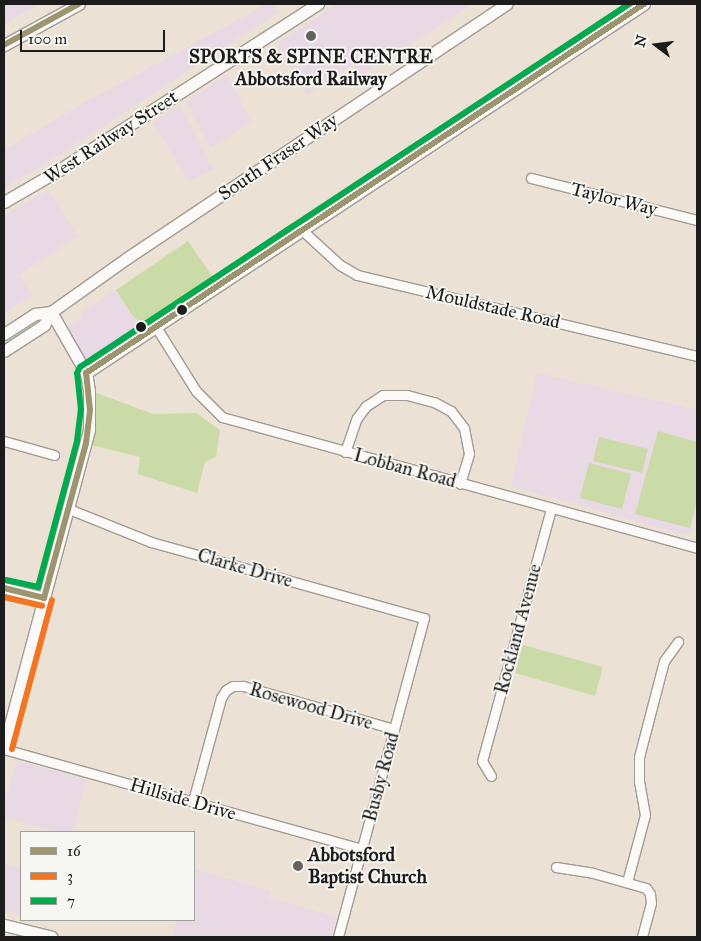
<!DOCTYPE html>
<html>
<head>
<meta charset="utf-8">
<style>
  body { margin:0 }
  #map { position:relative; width:701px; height:941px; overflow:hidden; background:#ece1d5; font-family:"IM FELL Great Primer",serif }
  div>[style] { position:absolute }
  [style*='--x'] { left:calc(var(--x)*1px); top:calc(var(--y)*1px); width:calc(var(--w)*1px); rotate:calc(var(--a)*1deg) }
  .built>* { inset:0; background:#e9d9e4 }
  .green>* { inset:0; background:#cadba7 }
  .roads { filter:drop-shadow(1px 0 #a19b94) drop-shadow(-1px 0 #a19b94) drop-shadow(0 1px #a19b94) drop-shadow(0 -1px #a19b94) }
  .street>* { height:9px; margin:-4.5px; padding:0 4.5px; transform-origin:4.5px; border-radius:4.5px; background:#fcfaf9 }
  .secondary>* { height:11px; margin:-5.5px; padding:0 5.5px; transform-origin:5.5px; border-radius:5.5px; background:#fcfaf9 }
  .bus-1>* { height:6px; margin:-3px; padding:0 3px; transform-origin:3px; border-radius:3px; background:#9c956f }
  .bus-2>* { height:6px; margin:-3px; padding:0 3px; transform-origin:3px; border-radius:3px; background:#f37421 }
  .bus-3>* { height:6px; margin:-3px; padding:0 3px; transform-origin:3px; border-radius:3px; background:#00aa4f }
  .dots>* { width:14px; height:14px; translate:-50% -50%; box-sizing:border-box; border:2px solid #f6f6f2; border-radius:50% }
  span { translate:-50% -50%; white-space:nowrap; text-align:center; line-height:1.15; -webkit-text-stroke:4px #f6f6f2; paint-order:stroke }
  .poi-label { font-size:19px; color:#1c1c1c; font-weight:700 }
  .left { translate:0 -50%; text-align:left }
  .street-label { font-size:19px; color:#1c1c1c }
  .frame { position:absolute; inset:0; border:5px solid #1c1c1c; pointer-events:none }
  .legend { position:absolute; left:20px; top:831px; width:175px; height:90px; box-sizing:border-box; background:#f6f6f2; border:1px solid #9f9f9c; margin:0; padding:6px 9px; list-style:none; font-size:15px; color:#1c1c1c }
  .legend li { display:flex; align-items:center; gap:10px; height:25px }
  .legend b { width:25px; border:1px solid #9f9f9c }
  .north { position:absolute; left:631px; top:20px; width:50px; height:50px; -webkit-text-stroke:4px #f6f6f2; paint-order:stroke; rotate:285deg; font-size:14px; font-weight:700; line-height:20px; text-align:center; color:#1c1c1c }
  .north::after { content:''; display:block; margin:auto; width:18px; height:22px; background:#1c1c1c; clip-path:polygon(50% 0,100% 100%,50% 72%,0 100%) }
  .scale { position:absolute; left:20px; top:30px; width:145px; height:22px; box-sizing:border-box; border:2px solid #1c1c1c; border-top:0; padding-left:6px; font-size:15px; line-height:18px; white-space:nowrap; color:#1c1c1c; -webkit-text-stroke:4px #f6f6f2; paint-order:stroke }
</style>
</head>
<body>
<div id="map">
  <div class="built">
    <div style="clip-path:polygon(4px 4px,40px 4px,4px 24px)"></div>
    <div style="clip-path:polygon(273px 4px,279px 12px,53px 159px,4px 188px,4px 150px,75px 108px,265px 5px)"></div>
    <div style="clip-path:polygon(337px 4px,473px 4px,360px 76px,353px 64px,306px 95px,277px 43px)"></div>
    <div style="clip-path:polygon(227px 75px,251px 121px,211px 148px,186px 102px)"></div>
    <div style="clip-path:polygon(180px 105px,213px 169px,189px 181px,153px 123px)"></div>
    <div style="clip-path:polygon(48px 190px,78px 236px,19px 275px,32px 295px,4px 314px,4px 215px)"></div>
    <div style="clip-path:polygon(116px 290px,131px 314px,143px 325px,141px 336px,86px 371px,63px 330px,82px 317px,80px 314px)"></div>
    <div style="clip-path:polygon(537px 373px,697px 410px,697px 510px,691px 531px,685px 535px,511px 486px)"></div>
    <div style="clip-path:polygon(21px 762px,86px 780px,73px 832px,59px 832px,4px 817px,4px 807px,16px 764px)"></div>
    <div style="clip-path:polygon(4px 864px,21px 868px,21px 915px,4px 910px)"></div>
    <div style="clip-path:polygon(194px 869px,271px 891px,269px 898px,337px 917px,331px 937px,172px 937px,177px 920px,194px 920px)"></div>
  </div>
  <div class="green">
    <div style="clip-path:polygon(188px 241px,215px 280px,175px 308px,171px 304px,143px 325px,131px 314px,116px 290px)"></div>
    <div style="clip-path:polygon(91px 391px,153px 414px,196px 413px,220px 430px,216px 457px,205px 462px,197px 493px,138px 474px,140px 457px,87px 444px)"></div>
    <div style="clip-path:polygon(658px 431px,697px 442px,697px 500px,690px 528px,635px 514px)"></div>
    <div style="clip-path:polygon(599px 437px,648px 449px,642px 473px,593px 461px)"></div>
    <div style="clip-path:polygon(589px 463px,631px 474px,622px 509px,580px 498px)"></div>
    <div style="clip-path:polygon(523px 645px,603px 667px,595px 696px,515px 673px)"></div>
  </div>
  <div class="roads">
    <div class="street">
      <div style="--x:531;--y:178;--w:171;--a:14.2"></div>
      <div style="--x:303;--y:231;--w:50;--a:42.6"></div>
      <div style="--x:340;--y:265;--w:20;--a:30"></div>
      <div style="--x:357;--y:275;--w:350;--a:13.4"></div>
      <div style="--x:156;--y:327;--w:75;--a:58"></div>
      <div style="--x:196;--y:391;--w:37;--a:45"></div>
      <div style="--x:222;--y:417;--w:493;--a:15.4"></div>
      <div style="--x:4;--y:441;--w:52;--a:15.6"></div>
      <div style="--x:345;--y:452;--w:36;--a:-71"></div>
      <div style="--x:357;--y:418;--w:15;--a:-53"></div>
      <div style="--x:366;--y:406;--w:20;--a:-33"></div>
      <div style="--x:383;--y:395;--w:24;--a:0"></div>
      <div style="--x:407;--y:395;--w:28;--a:15"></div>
      <div style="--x:434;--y:402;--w:19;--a:28"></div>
      <div style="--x:451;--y:411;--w:21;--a:53"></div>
      <div style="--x:464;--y:428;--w:26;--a:79"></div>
      <div style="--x:469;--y:454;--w:31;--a:107"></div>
      <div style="--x:69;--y:509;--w:88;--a:21.9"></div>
      <div style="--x:151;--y:542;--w:283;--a:15.6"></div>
      <div style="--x:424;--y:618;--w:330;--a:105.1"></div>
      <div style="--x:4;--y:749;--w:372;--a:15.6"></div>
      <div style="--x:491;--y:776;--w:17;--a:-121"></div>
      <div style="--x:482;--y:761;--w:262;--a:-74.7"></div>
      <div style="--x:193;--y:801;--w:107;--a:-74.8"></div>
      <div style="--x:221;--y:698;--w:9;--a:-58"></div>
      <div style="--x:226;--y:690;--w:8;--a:-30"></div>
      <div style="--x:233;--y:686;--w:10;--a:0"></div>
      <div style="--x:243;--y:686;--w:157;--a:15.9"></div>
      <div style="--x:556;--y:867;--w:37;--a:9"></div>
      <div style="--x:593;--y:873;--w:55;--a:15.8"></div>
      <div style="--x:646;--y:888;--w:7;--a:56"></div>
      <div style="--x:650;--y:894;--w:9;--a:84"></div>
      <div style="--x:651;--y:903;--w:35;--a:105"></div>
      <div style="--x:627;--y:882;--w:69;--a:-75"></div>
      <div style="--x:645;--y:815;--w:34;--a:-100"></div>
      <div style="--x:639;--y:782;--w:25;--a:-90"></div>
      <div style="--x:639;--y:757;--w:99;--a:-75.4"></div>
      <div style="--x:664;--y:661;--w:24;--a:-54"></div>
    </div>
    <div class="secondary">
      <div style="--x:4;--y:45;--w:85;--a:-28.7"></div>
      <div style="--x:4;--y:202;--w:64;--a:-30.2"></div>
      <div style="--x:59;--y:170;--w:308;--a:-32.7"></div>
      <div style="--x:4;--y:334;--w:37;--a:-33"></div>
      <div style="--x:35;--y:314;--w:16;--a:-7"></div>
      <div style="--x:4;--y:351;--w:48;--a:-33"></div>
      <div style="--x:44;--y:325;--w:15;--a:-62"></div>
      <div style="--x:51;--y:312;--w:93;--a:-35.4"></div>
      <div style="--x:127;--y:258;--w:457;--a:-33.8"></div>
      <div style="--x:86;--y:373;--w:669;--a:-33.48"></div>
      <div style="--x:4;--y:588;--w:41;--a:14"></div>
      <div style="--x:4;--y:747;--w:329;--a:-75"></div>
      <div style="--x:89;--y:429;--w:38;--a:-90"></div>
      <div style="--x:89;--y:391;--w:18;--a:-99"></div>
      <div style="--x:86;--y:373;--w:70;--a:-119.8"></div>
      <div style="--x:4;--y:925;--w:49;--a:14"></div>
    </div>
  </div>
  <div class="bus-1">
    <div style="--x:4;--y:45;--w:85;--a:-28.7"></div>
    <div style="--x:4;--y:588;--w:41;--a:14"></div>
    <div style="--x:44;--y:598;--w:161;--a:-74.8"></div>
    <div style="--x:86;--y:443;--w:33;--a:-83"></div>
    <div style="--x:90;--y:410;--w:37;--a:-96"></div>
    <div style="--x:86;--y:373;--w:669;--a:-33.48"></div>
  </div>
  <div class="bus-2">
    <div style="--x:4;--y:597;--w:39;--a:13"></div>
    <div style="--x:12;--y:749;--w:154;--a:-75"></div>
  </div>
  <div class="bus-3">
    <div style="--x:6;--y:580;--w:33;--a:12"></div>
    <div style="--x:38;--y:587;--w:151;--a:-75"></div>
    <div style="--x:77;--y:441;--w:31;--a:-83"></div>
    <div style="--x:81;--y:410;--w:37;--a:-96"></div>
    <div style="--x:77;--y:373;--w:7;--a:-63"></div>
    <div style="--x:80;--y:367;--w:658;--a:-33.47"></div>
  </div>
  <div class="dots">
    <div style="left:311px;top:36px;background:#65615d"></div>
    <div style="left:182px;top:310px;background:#1c1c1c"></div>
    <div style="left:141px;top:327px;background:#1c1c1c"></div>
    <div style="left:298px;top:866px;background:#65615d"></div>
  </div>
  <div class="poi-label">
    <span style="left:311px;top:68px">SPORTS &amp; SPINE CENTRE<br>Abbotsford Railway</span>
    <span class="left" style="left:308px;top:866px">Abbotsford<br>Baptist Church</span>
  </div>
  <div class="street-label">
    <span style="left:111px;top:137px;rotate:-33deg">West Railway Street</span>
    <span style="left:278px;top:157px;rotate:-34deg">South Fraser Way</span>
    <span style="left:614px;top:199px;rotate:14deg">Taylor Way</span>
    <span style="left:493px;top:307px;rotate:13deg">Mouldstade Road</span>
    <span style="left:405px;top:468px;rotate:15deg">Lobban Road</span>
    <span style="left:245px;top:568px;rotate:16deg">Clarke Drive</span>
    <span style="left:518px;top:629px;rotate:-75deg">Rockland Avenue</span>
    <span style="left:311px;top:706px;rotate:16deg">Rosewood Drive</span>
    <span style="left:381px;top:777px;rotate:-75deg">Busby Road</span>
    <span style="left:183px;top:799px;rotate:16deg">Hillside Drive</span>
  </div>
  <div class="frame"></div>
  <ul class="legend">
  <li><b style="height:6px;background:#9c956f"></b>16</li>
  <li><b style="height:6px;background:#f37421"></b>3</li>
  <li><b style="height:6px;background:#00aa4f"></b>7</li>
  </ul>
  <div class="north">N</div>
  <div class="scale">100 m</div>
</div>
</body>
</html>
